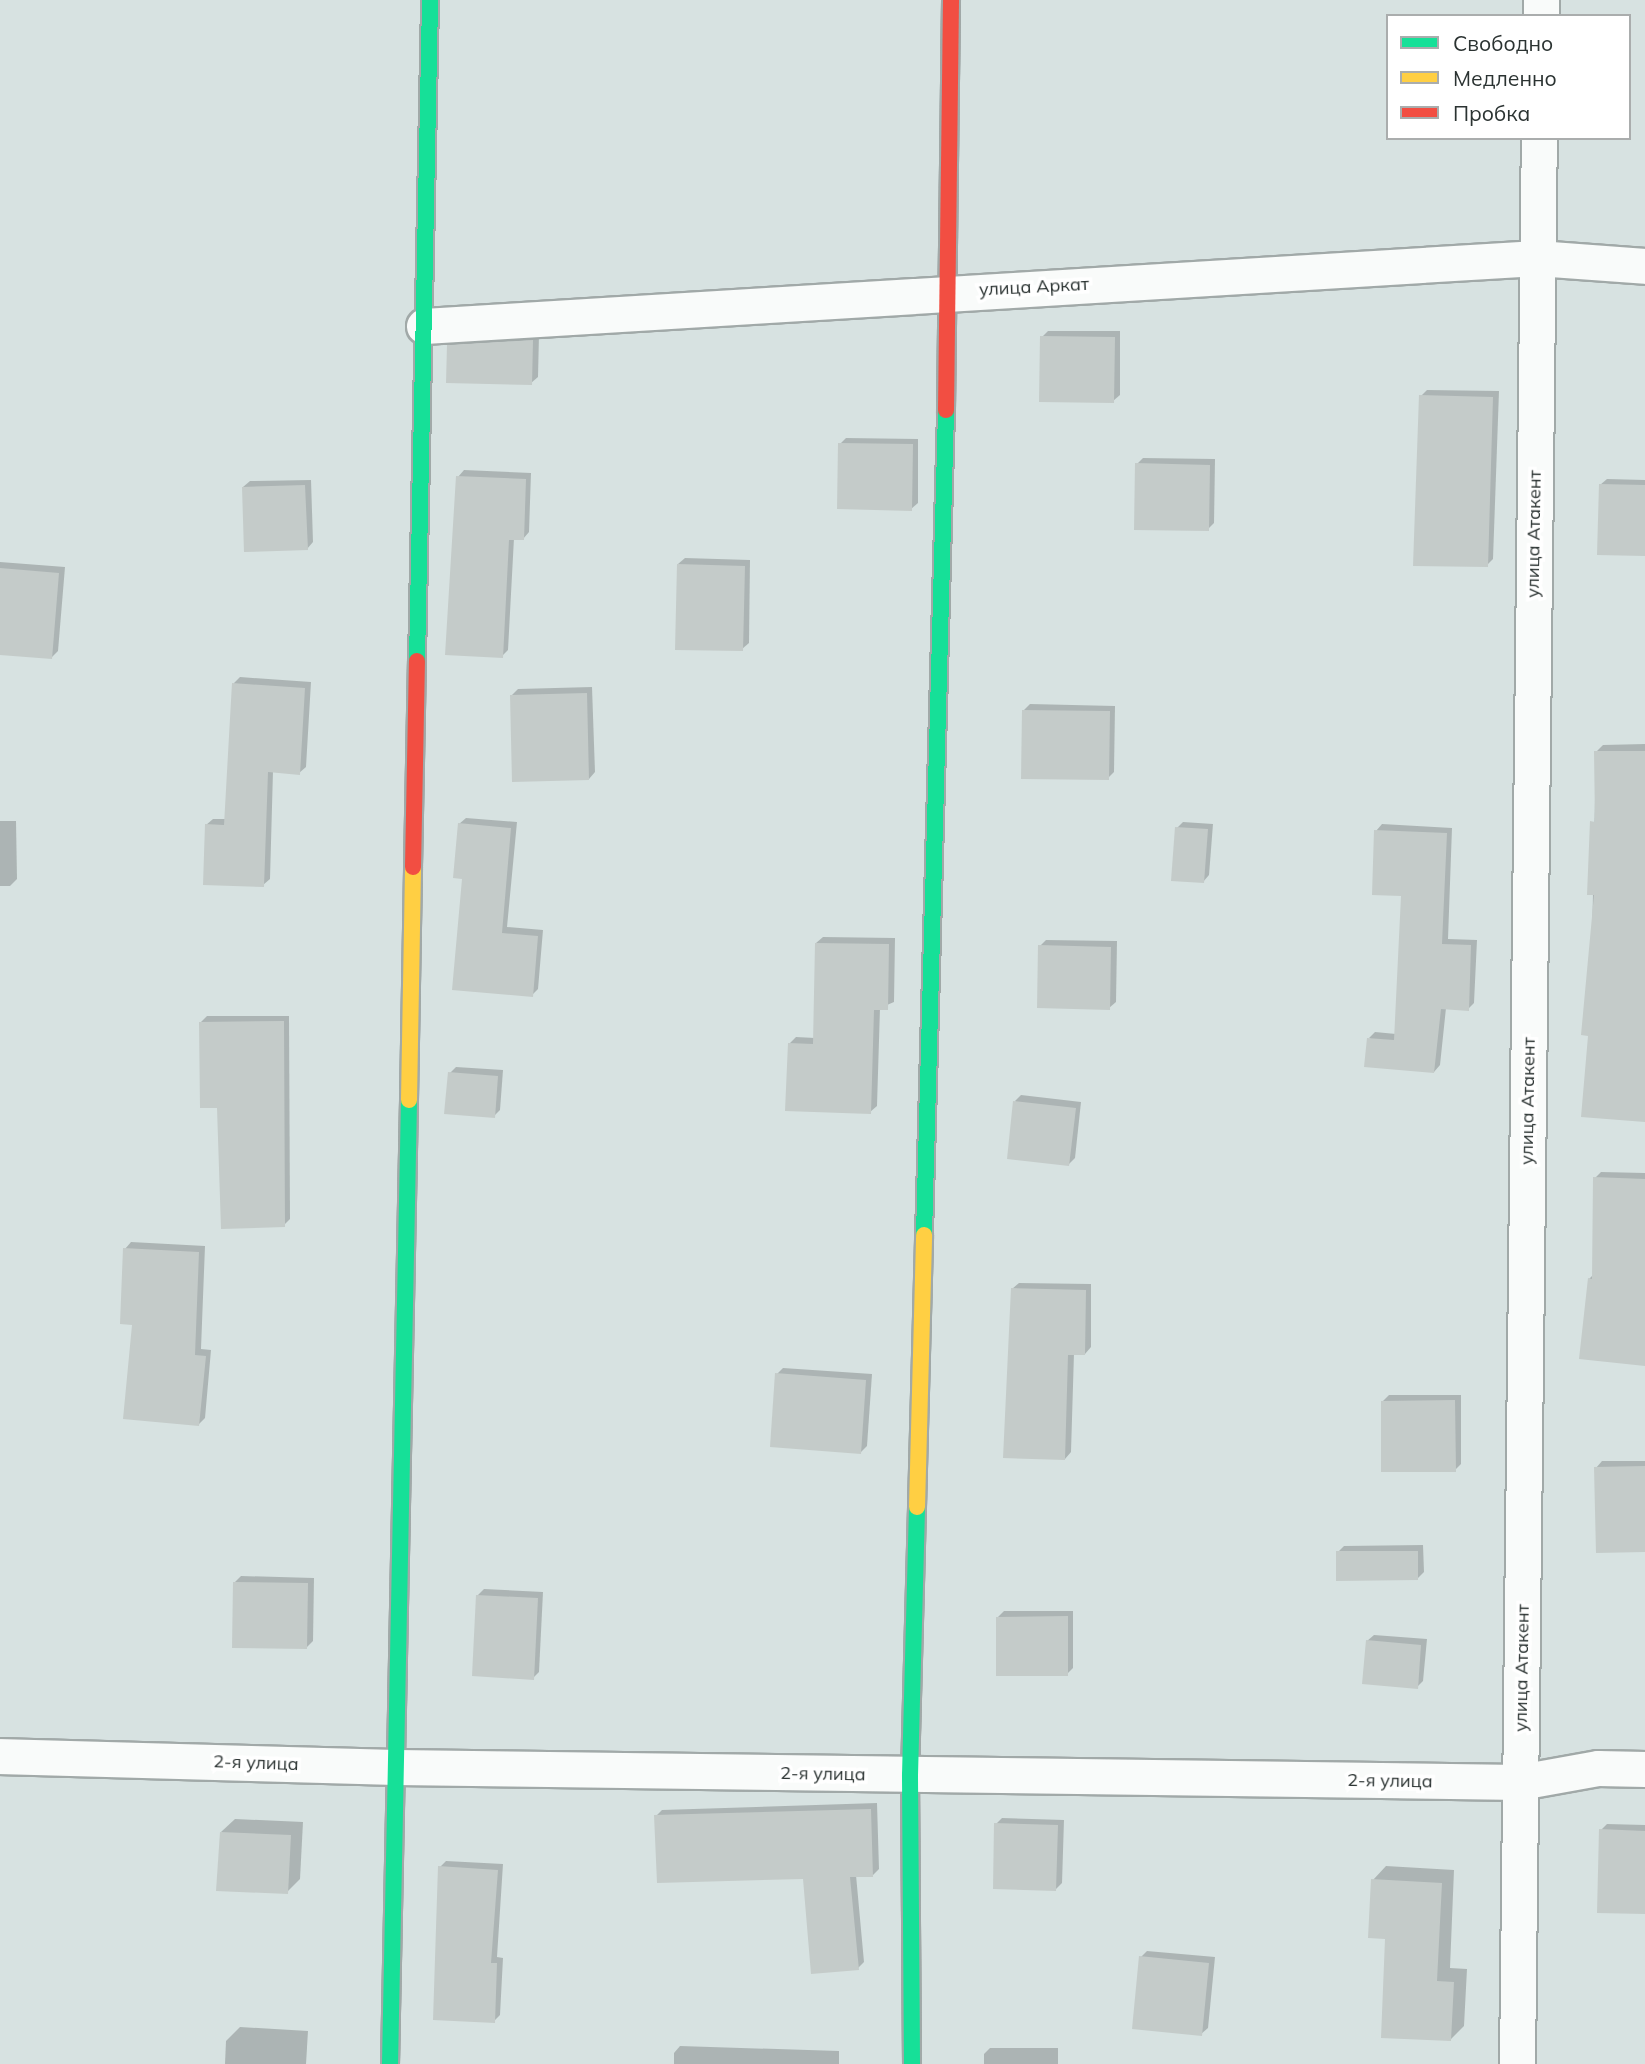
<!DOCTYPE html>
<html>
<head>
<meta charset="utf-8">
<style>
  body { margin:0 }
  #map { position:relative; width:1645px; height:2064px; overflow:hidden; background:#d7e2e1; font-family:Mulish,sans-serif }
  div>[style] { position:absolute }
  [style*='--x'] { left:calc(var(--x)*1px); top:calc(var(--y)*1px); width:calc(var(--w)*1px); rotate:calc(var(--a)*1deg) }
  .shadow>* { inset:0; background:#0003 }
  .building>* { inset:0; background:#c4cbc9 }
  .roads { filter:drop-shadow(2px 0 #a1a9a8) drop-shadow(-2px 0 #a1a9a8) drop-shadow(0 2px #a1a9a8) drop-shadow(0 -2px #a1a9a8) }
  .street>* { height:35px; margin:-17.5px; padding:0 17.5px; transform-origin:17.5px; border-radius:17.5px; background:#f9fbfa }
  .fast>* { height:16px; margin:-8px; padding:0 8px; transform-origin:8px; border-radius:8px; background:#16e098 }
  .slow>* { height:16px; margin:-8px; padding:0 8px; transform-origin:8px; border-radius:8px; background:#ffcf43 }
  .jam>* { height:16px; margin:-8px; padding:0 8px; transform-origin:8px; border-radius:8px; background:#f24e42 }
  span { translate:-50% -50%; white-space:nowrap; text-align:center; line-height:1.15; -webkit-text-stroke:7px #fff; paint-order:stroke }
  .street-label { font-size:18px; color:#2b3332 }
  .legend { position:absolute; left:1386px; top:14px; width:245px; height:126px; box-sizing:border-box; background:#fff; border:2px solid #aaadad; margin:0; padding:9px 12px; list-style:none; font-size:21px; color:#2b3332 }
  .legend li { display:flex; align-items:center; gap:14px; height:35px }
  .legend b { width:35px; border:2px solid #aaadad }
</style>
</head>
<body>
<div id="map">
  <div class="shadow">
    <div style="clip-path:polygon(1048px 331px,1120px 331px,1120px 395px,1113px 401px,1042px 337px)"></div>
    <div style="clip-path:polygon(539px 334px,538px 377px,531px 383px,448px 346px,455px 339px)"></div>
    <div style="clip-path:polygon(1427px 390px,1499px 391px,1493px 559px,1487px 565px,1421px 396px)"></div>
    <div style="clip-path:polygon(846px 438px,918px 439px,918px 503px,911px 509px,840px 444px)"></div>
    <div style="clip-path:polygon(1143px 458px,1215px 459px,1214px 523px,1208px 529px,1137px 464px)"></div>
    <div style="clip-path:polygon(464px 470px,531px 473px,529px 532px,523px 539px,514px 538px,508px 650px,502px 656px,458px 477px)"></div>
    <div style="clip-path:polygon(1607px 479px,1645px 480px,1645px 554px,1600px 485px)"></div>
    <div style="clip-path:polygon(311px 480px,313px 542px,307px 549px,243px 487px,250px 481px)"></div>
    <div style="clip-path:polygon(685px 558px,750px 560px,749px 643px,742px 649px,678px 564px)"></div>
    <div style="clip-path:polygon(0 562px,65px 567px,58px 651px,52px 657px,0 653px)"></div>
    <div style="clip-path:polygon(240px 677px,311px 682px,306px 767px,299px 773px,273px 771px,270px 879px,263px 885px,206px 825px,213px 819px,226px 819px,234px 683px)"></div>
    <div style="clip-path:polygon(592px 687px,595px 772px,589px 779px,511px 696px,518px 689px)"></div>
    <div style="clip-path:polygon(1030px 704px,1115px 706px,1114px 772px,1108px 778px,1024px 710px)"></div>
    <div style="clip-path:polygon(1645px 744px,1645px 1120px,1590px 1034px,1596px 752px,1603px 745px)"></div>
    <div style="clip-path:polygon(466px 818px,517px 822px,507px 927px,543px 930px,538px 989px,532px 995px,464px 877px,459px 824px)"></div>
    <div style="clip-path:polygon(0 821px,16px 821px,17px 879px,10px 886px,0 886px)"></div>
    <div style="clip-path:polygon(1183px 822px,1213px 824px,1209px 875px,1203px 882px,1177px 828px)"></div>
    <div style="clip-path:polygon(1382px 824px,1452px 828px,1448px 939px,1477px 940px,1474px 1003px,1468px 1009px,1446px 1008px,1440px 1065px,1434px 1072px,1369px 1038px,1375px 1032px,1396px 1034px,1402px 895px,1376px 831px)"></div>
    <div style="clip-path:polygon(823px 937px,895px 938px,894px 1002px,880px 1008px,877px 1106px,870px 1112px,789px 1044px,796px 1037px,815px 1038px,816px 943px)"></div>
    <div style="clip-path:polygon(1046px 940px,1117px 941px,1116px 1002px,1109px 1008px,1040px 946px)"></div>
    <div style="clip-path:polygon(207px 1016px,289px 1016px,290px 1219px,284px 1225px,219px 1106px,201px 1022px)"></div>
    <div style="clip-path:polygon(456px 1067px,503px 1070px,500px 1110px,494px 1116px,450px 1073px)"></div>
    <div style="clip-path:polygon(1021px 1095px,1081px 1102px,1075px 1158px,1069px 1164px,1015px 1101px)"></div>
    <div style="clip-path:polygon(1601px 1172px,1645px 1173px,1645px 1364px,1589px 1279px,1593px 1275px,1595px 1178px)"></div>
    <div style="clip-path:polygon(131px 1242px,205px 1246px,201px 1349px,211px 1350px,205px 1418px,198px 1425px,134px 1323px,125px 1249px)"></div>
    <div style="clip-path:polygon(1019px 1283px,1091px 1284px,1091px 1347px,1085px 1354px,1074px 1353px,1071px 1452px,1065px 1459px,1012px 1289px)"></div>
    <div style="clip-path:polygon(783px 1368px,872px 1374px,867px 1446px,861px 1452px,777px 1374px)"></div>
    <div style="clip-path:polygon(1389px 1395px,1461px 1395px,1461px 1464px,1455px 1470px,1383px 1401px)"></div>
    <div style="clip-path:polygon(1602px 1461px,1645px 1461px,1645px 1550px,1596px 1468px)"></div>
    <div style="clip-path:polygon(1423px 1545px,1424px 1572px,1417px 1579px,1338px 1552px,1344px 1546px)"></div>
    <div style="clip-path:polygon(241px 1576px,314px 1578px,313px 1641px,307px 1647px,235px 1582px)"></div>
    <div style="clip-path:polygon(484px 1589px,543px 1592px,539px 1672px,533px 1678px,477px 1596px)"></div>
    <div style="clip-path:polygon(1004px 1611px,1073px 1611px,1073px 1668px,1067px 1674px,997px 1618px)"></div>
    <div style="clip-path:polygon(1374px 1635px,1427px 1639px,1423px 1681px,1417px 1687px,1367px 1641px)"></div>
    <div style="clip-path:polygon(877px 1803px,879px 1869px,873px 1875px,856px 1875px,864px 1962px,858px 1968px,804px 1877px,656px 1816px,662px 1810px)"></div>
    <div style="clip-path:polygon(1002px 1818px,1064px 1820px,1062px 1883px,1056px 1889px,996px 1824px)"></div>
    <div style="clip-path:polygon(235px 1819px,303px 1822px,300px 1879px,287px 1892px,221px 1832px)"></div>
    <div style="clip-path:polygon(1607px 1824px,1645px 1825px,1645px 1913px,1601px 1830px)"></div>
    <div style="clip-path:polygon(446px 1861px,503px 1864px,497px 1957px,503px 1958px,500px 2015px,494px 2021px,440px 1867px)"></div>
    <div style="clip-path:polygon(1386px 1866px,1454px 1870px,1450px 1968px,1467px 1969px,1464px 2026px,1451px 2039px,1387px 1937px,1373px 1880px)"></div>
    <div style="clip-path:polygon(1147px 1951px,1215px 1957px,1208px 2028px,1201px 2034px,1141px 1957px)"></div>
    <div style="clip-path:polygon(240px 2027px,308px 2031px,306px 2064px,225px 2064px,226px 2041px)"></div>
    <div style="clip-path:polygon(680px 2046px,839px 2051px,839px 2064px,674px 2064px,674px 2053px)"></div>
    <div style="clip-path:polygon(990px 2048px,1058px 2048px,1058px 2064px,984px 2064px,984px 2054px)"></div>
  </div>
  <div class="building">
    <div style="clip-path:polygon(1040px 336px,1115px 337px,1114px 403px,1039px 402px)"></div>
    <div style="clip-path:polygon(533px 340px,532px 385px,446px 383px,447px 345px)"></div>
    <div style="clip-path:polygon(1419px 395px,1493px 397px,1488px 567px,1413px 566px)"></div>
    <div style="clip-path:polygon(838px 443px,913px 444px,912px 511px,837px 509px)"></div>
    <div style="clip-path:polygon(1135px 463px,1210px 465px,1209px 531px,1134px 530px)"></div>
    <div style="clip-path:polygon(456px 476px,526px 479px,524px 540px,509px 540px,503px 658px,445px 655px)"></div>
    <div style="clip-path:polygon(1599px 484px,1645px 485px,1645px 556px,1597px 555px)"></div>
    <div style="clip-path:polygon(305px 485px,308px 550px,244px 552px,242px 487px)"></div>
    <div style="clip-path:polygon(677px 564px,745px 566px,743px 651px,675px 650px)"></div>
    <div style="clip-path:polygon(0 568px,59px 573px,52px 659px,0 655px)"></div>
    <div style="clip-path:polygon(232px 683px,305px 688px,300px 775px,268px 772px,264px 887px,203px 885px,205px 824px,224px 825px)"></div>
    <div style="clip-path:polygon(587px 693px,589px 780px,512px 782px,510px 695px)"></div>
    <div style="clip-path:polygon(1022px 710px,1110px 711px,1109px 780px,1021px 779px)"></div>
    <div style="clip-path:polygon(1594px 751px,1645px 751px,1645px 1122px,1581px 1117px,1588px 1036px,1581px 1035px,1594px 895px,1587px 895px,1590px 821px,1595px 822px)"></div>
    <div style="clip-path:polygon(458px 823px,511px 828px,502px 933px,538px 936px,533px 997px,452px 990px,462px 879px,453px 878px)"></div>
    <div style="clip-path:polygon(1175px 827px,1208px 829px,1204px 883px,1171px 881px)"></div>
    <div style="clip-path:polygon(1374px 830px,1447px 833px,1442px 944px,1471px 945px,1469px 1011px,1441px 1009px,1434px 1073px,1364px 1067px,1367px 1038px,1394px 1040px,1401px 896px,1372px 895px)"></div>
    <div style="clip-path:polygon(815px 943px,889px 944px,888px 1010px,874px 1010px,871px 1114px,785px 1111px,788px 1043px,813px 1044px)"></div>
    <div style="clip-path:polygon(1038px 945px,1111px 947px,1110px 1010px,1037px 1008px)"></div>
    <div style="clip-path:polygon(284px 1021px,285px 1227px,221px 1229px,217px 1108px,200px 1108px,199px 1022px)"></div>
    <div style="clip-path:polygon(448px 1072px,498px 1076px,495px 1118px,444px 1114px)"></div>
    <div style="clip-path:polygon(1013px 1101px,1076px 1108px,1069px 1166px,1007px 1159px)"></div>
    <div style="clip-path:polygon(1593px 1177px,1645px 1179px,1645px 1366px,1579px 1359px,1588px 1278px,1592px 1279px)"></div>
    <div style="clip-path:polygon(123px 1248px,199px 1252px,195px 1355px,206px 1356px,199px 1426px,123px 1419px,132px 1325px,120px 1324px)"></div>
    <div style="clip-path:polygon(1011px 1288px,1086px 1290px,1085px 1355px,1068px 1355px,1065px 1460px,1003px 1458px)"></div>
    <div style="clip-path:polygon(775px 1373px,866px 1380px,861px 1454px,770px 1447px)"></div>
    <div style="clip-path:polygon(1455px 1400px,1456px 1472px,1381px 1472px,1381px 1401px)"></div>
    <div style="clip-path:polygon(1645px 1466px,1645px 1552px,1596px 1553px,1594px 1467px)"></div>
    <div style="clip-path:polygon(1336px 1551px,1418px 1551px,1418px 1580px,1336px 1581px)"></div>
    <div style="clip-path:polygon(233px 1582px,308px 1583px,307px 1649px,232px 1648px)"></div>
    <div style="clip-path:polygon(476px 1595px,538px 1598px,534px 1680px,472px 1676px)"></div>
    <div style="clip-path:polygon(1068px 1616px,1068px 1676px,996px 1676px,996px 1617px)"></div>
    <div style="clip-path:polygon(1366px 1640px,1421px 1645px,1418px 1689px,1362px 1684px)"></div>
    <div style="clip-path:polygon(871px 1809px,873px 1877px,850px 1877px,859px 1970px,811px 1974px,803px 1879px,657px 1883px,654px 1815px)"></div>
    <div style="clip-path:polygon(994px 1823px,1058px 1825px,1056px 1891px,993px 1889px)"></div>
    <div style="clip-path:polygon(1599px 1829px,1645px 1831px,1645px 1914px,1597px 1913px)"></div>
    <div style="clip-path:polygon(220px 1832px,291px 1835px,288px 1894px,216px 1891px)"></div>
    <div style="clip-path:polygon(438px 1866px,498px 1870px,491px 1963px,497px 1963px,495px 2023px,433px 2020px)"></div>
    <div style="clip-path:polygon(1371px 1879px,1442px 1883px,1437px 1981px,1454px 1982px,1451px 2041px,1381px 2038px,1385px 1939px,1368px 1938px)"></div>
    <div style="clip-path:polygon(1139px 1956px,1209px 1963px,1202px 2036px,1132px 2029px)"></div>
  </div>
  <div class="roads">
    <div class="street">
      <div style="--x:1541;--y:16;--w:16;--a:-90"></div>
      <div style="--x:424;--y:326;--w:1115;--a:-3.5"></div>
      <div style="--x:1537;--y:258;--w:108;--a:4.2"></div>
      <div style="--x:0;--y:1756;--w:396;--a:1.6"></div>
      <div style="--x:396;--y:1767;--w:1124;--a:0.76"></div>
      <div style="--x:1520;--y:1782;--w:79;--a:-10.2"></div>
      <div style="--x:1598;--y:1768;--w:47;--a:1.2"></div>
      <div style="--x:1517;--y:2064;--w:1926;--a:-89.35"></div>
    </div>
    <div class="fast">
      <div style="--x:417;--y:661;--w:661;--a:-88.87"></div>
      <div style="--x:924;--y:1235;--w:825;--a:-88.47"></div>
      <div style="--x:390;--y:2064;--w:964;--a:-88.87"></div>
      <div style="--x:912;--y:2064;--w:289;--a:-90.4"></div>
      <div style="--x:910;--y:1775;--w:268;--a:-88.5"></div>
    </div>
    <div class="slow">
      <div style="--x:409;--y:1100;--w:233;--a:-89"></div>
      <div style="--x:917;--y:1507;--w:272;--a:-88.5"></div>
    </div>
    <div class="jam">
      <div style="--x:946;--y:410;--w:410;--a:-89.3"></div>
      <div style="--x:413;--y:867;--w:206;--a:-88.9"></div>
    </div>
  </div>
  <div class="street-label">
    <span style="left:1034px;top:287px;rotate:-3deg">улица Аркат</span>
    <span style="left:1534px;top:534px;rotate:-89deg">улица Атакент</span>
    <span style="left:1528px;top:1101px;rotate:-89deg">улица Атакент</span>
    <span style="left:1522px;top:1668px;rotate:-89deg">улица Атакент</span>
    <span style="left:256px;top:1763px;rotate:2deg">2-я улица</span>
    <span style="left:823px;top:1774px;rotate:1deg">2-я улица</span>
    <span style="left:1390px;top:1781px;rotate:1deg">2-я улица</span>
  </div>
  <ul class="legend">
  <li><b style="height:9px;background:#16e098"></b>Свободно</li>
  <li><b style="height:9px;background:#ffcf43"></b>Медленно</li>
  <li><b style="height:9px;background:#f24e42"></b>Пробка</li>
  </ul>
</div>
</body>
</html>
